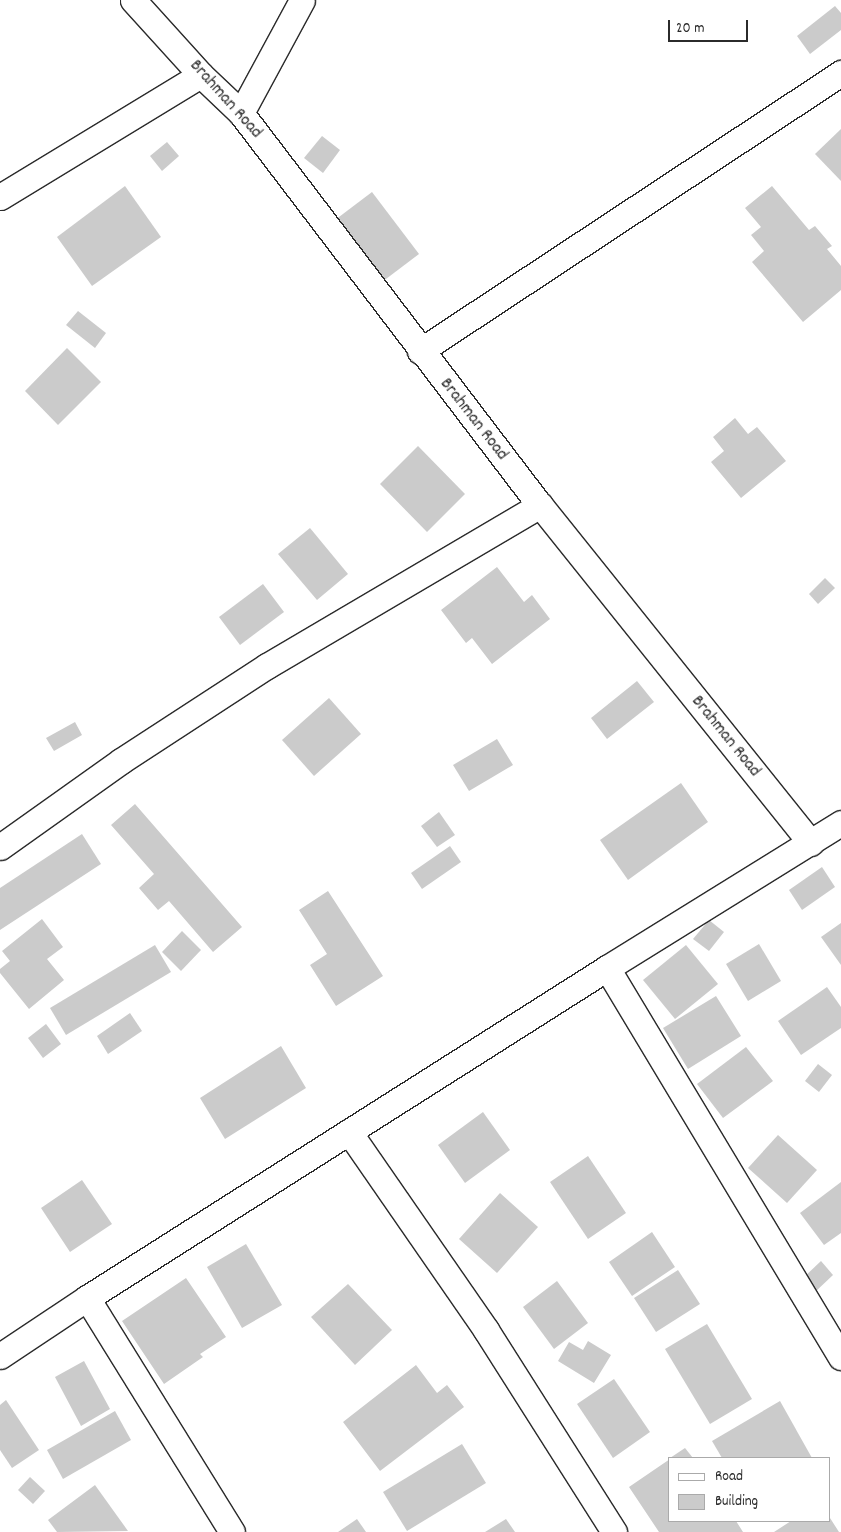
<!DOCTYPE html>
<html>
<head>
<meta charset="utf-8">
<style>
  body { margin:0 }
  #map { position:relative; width:841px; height:1532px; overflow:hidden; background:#fff; font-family:Dekko,sans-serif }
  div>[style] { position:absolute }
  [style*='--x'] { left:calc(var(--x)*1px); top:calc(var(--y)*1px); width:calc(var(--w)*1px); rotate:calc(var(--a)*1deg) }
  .building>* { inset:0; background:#cbcbcb }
  .roads { filter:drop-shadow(1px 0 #2b2b2b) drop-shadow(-1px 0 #2b2b2b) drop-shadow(0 1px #2b2b2b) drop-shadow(0 -1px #2b2b2b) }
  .minor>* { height:25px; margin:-12.5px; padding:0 12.5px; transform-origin:12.5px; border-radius:12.5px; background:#fff }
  span { translate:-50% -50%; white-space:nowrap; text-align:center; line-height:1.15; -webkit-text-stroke:4px #fff; paint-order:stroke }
  .street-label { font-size:18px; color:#2b2b2b }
  .legend { position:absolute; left:668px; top:1457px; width:162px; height:65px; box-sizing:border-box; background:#fff; border:1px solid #aaa; margin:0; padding:6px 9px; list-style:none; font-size:15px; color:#2b2b2b }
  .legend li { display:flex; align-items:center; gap:10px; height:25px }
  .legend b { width:25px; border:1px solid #aaa }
  .scale { position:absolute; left:668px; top:20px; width:80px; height:22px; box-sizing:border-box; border:2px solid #2b2b2b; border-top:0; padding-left:6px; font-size:15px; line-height:18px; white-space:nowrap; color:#2b2b2b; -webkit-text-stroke:4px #fff; paint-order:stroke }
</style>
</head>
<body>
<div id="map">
  <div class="building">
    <div style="clip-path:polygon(835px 6px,841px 13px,841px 30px,810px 54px,797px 36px)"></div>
    <div style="clip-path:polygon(841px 129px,841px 181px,815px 154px)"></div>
    <div style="clip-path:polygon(322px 136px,340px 150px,323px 173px,304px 158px)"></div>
    <div style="clip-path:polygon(167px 142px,179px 156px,162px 171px,150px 156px)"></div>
    <div style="clip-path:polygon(125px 186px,161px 237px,92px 286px,57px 237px)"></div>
    <div style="clip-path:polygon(772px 186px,809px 230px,815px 226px,832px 246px,827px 249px,841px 266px,841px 290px,803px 322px,752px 262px,764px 251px,751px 235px,761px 227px,745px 208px)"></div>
    <div style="clip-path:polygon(372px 192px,419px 254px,382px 282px,335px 220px)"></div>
    <div style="clip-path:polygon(78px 311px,106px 333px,95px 348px,66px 325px)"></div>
    <div style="clip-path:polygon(67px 348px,101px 382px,58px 425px,25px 391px)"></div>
    <div style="clip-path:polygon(735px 418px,748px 434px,757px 427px,786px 461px,741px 498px,711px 462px,724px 451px,713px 437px)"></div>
    <div style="clip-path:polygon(418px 446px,465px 494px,427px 532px,380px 484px)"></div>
    <div style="clip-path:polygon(310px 528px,348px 574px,317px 600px,278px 554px)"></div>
    <div style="clip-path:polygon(497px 567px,524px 602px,532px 595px,550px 619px,492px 664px,472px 638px,466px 643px,441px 610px)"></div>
    <div style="clip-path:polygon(825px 578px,835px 588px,818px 604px,809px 594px)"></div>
    <div style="clip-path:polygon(263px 584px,284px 612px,240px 645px,219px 617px)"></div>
    <div style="clip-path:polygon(637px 681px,654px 702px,607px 739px,591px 718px)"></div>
    <div style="clip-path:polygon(329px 698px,361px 734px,314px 776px,282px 740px)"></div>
    <div style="clip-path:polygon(75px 722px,82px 735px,54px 751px,46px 738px)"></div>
    <div style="clip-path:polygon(497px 739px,513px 765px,469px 791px,453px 765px)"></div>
    <div style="clip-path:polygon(681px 783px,708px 822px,628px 880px,600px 840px)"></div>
    <div style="clip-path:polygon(135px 804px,242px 927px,213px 952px,169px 901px,158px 910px,139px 888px,154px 874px,111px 825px)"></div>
    <div style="clip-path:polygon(439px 812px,455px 835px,437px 847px,421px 826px)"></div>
    <div style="clip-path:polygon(82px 834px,101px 864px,0 930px,0 888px)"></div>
    <div style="clip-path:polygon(450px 846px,461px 862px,422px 889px,411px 873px)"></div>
    <div style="clip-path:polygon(822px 867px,835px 887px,802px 910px,789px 890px)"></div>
    <div style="clip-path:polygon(328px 891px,383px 976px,336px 1006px,310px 965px,327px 954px,299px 910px)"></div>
    <div style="clip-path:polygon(42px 919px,63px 947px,47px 959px,64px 980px,29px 1009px,0 973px,0 969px,10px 961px,2px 951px)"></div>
    <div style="clip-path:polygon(709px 920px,724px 932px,709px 951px,693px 939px)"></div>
    <div style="clip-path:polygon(841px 923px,841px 965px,821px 937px)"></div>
    <div style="clip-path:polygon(182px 931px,201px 950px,181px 971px,162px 952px)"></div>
    <div style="clip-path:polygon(759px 944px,781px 981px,748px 1001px,726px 964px)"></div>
    <div style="clip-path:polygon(155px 945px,171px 972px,66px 1035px,50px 1008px)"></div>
    <div style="clip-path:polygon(686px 945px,718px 984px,675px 1019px,643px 980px)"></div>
    <div style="clip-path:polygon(827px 987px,841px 1007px,841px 1028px,801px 1055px,778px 1021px)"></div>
    <div style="clip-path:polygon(716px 996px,741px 1036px,688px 1069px,663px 1028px)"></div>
    <div style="clip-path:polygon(130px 1013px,142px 1031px,108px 1054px,97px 1036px)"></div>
    <div style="clip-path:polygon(46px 1024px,61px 1044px,43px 1058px,28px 1038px)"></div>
    <div style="clip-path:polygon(281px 1046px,306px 1088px,225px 1139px,200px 1098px)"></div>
    <div style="clip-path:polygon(746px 1047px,773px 1081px,723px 1118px,697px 1084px)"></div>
    <div style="clip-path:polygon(818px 1064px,832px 1075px,819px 1092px,805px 1081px)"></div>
    <div style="clip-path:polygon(483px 1112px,510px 1150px,465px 1183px,438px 1145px)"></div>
    <div style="clip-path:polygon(778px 1135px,817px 1170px,787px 1203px,748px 1168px)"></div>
    <div style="clip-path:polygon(588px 1156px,626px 1213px,588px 1239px,550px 1182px)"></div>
    <div style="clip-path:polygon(82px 1180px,112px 1224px,70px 1252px,41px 1208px)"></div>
    <div style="clip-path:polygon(841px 1182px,841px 1233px,824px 1245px,800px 1213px)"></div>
    <div style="clip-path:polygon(500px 1193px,538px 1227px,497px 1273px,459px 1239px)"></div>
    <div style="clip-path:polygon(652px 1232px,675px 1267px,632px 1296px,609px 1262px)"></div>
    <div style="clip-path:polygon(246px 1244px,282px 1305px,242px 1328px,207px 1267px)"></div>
    <div style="clip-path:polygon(821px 1261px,833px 1275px,814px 1293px,802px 1279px)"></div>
    <div style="clip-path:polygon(678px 1270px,700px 1304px,656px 1332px,634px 1298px)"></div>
    <div style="clip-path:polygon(186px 1278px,226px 1337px,200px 1354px,203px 1357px,164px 1384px,122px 1321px)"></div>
    <div style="clip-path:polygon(557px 1281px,588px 1323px,554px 1349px,523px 1307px)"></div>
    <div style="clip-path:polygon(348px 1284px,392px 1330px,355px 1365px,311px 1317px)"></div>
    <div style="clip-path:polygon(707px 1324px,752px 1399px,710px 1424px,665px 1349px)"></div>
    <div style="clip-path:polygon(588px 1341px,611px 1355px,594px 1383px,558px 1361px,569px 1342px,583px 1350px)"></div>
    <div style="clip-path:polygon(84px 1361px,110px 1409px,81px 1426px,55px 1377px)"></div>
    <div style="clip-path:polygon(416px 1365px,437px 1393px,447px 1385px,464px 1407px,380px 1471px,343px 1422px)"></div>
    <div style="clip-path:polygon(614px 1379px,650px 1432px,613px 1458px,577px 1404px)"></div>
    <div style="clip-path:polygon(6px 1400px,39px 1450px,12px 1468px,0 1450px,0 1405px)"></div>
    <div style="clip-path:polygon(780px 1401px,812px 1458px,722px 1458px,712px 1441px)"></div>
    <div style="clip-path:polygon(115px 1411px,131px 1440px,63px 1479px,47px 1450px)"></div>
    <div style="clip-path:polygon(462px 1444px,486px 1483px,407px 1531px,383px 1492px)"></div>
    <div style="clip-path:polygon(685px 1448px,693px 1458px,670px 1458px)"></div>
    <div style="clip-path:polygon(670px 1459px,670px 1521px,736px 1521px,743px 1532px,659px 1532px,629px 1487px)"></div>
    <div style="clip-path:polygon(30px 1477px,45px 1491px,33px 1504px,18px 1490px)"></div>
    <div style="clip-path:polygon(95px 1485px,128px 1531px,57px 1532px,48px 1520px)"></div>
    <div style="clip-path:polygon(830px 1518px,839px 1532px,774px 1532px,791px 1521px,830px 1521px)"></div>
    <div style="clip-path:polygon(357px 1519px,366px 1532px,338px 1532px)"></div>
    <div style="clip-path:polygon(506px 1519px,515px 1532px,485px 1532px)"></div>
  </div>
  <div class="roads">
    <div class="minor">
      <div style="--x:133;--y:0;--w:101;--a:47.8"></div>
      <div style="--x:201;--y:75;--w:55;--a:43.5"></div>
      <div style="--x:241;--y:113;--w:493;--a:52.7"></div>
      <div style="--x:540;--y:505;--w:433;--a:51.3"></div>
      <div style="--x:241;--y:113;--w:128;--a:-61.6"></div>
      <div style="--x:0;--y:197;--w:235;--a:-31.3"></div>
      <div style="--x:420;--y:351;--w:505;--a:-33.44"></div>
      <div style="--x:0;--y:847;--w:148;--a:-35.4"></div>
      <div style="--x:121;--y:761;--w:174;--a:-33.1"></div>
      <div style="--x:267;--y:666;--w:317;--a:-30.5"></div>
      <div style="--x:607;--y:968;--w:454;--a:59"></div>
      <div style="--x:349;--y:1132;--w:241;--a:55.3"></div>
      <div style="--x:486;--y:1330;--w:239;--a:57.6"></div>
      <div style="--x:87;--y:1298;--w:275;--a:58.2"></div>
      <div style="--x:0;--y:1356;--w:105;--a:-33.7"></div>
      <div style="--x:87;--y:1298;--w:616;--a:-32.4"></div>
      <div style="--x:607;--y:968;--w:275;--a:-31.8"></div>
    </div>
  </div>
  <div class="street-label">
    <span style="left:225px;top:100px;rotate:48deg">Brahman Road</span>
    <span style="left:473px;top:420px;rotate:52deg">Brahman Road</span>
    <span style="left:725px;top:737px;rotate:51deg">Brahman Road</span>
  </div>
  <ul class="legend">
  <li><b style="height:6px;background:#fff"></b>Road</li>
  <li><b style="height:14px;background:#cbcbcb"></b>Building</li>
  </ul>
  <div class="scale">20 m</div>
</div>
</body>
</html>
